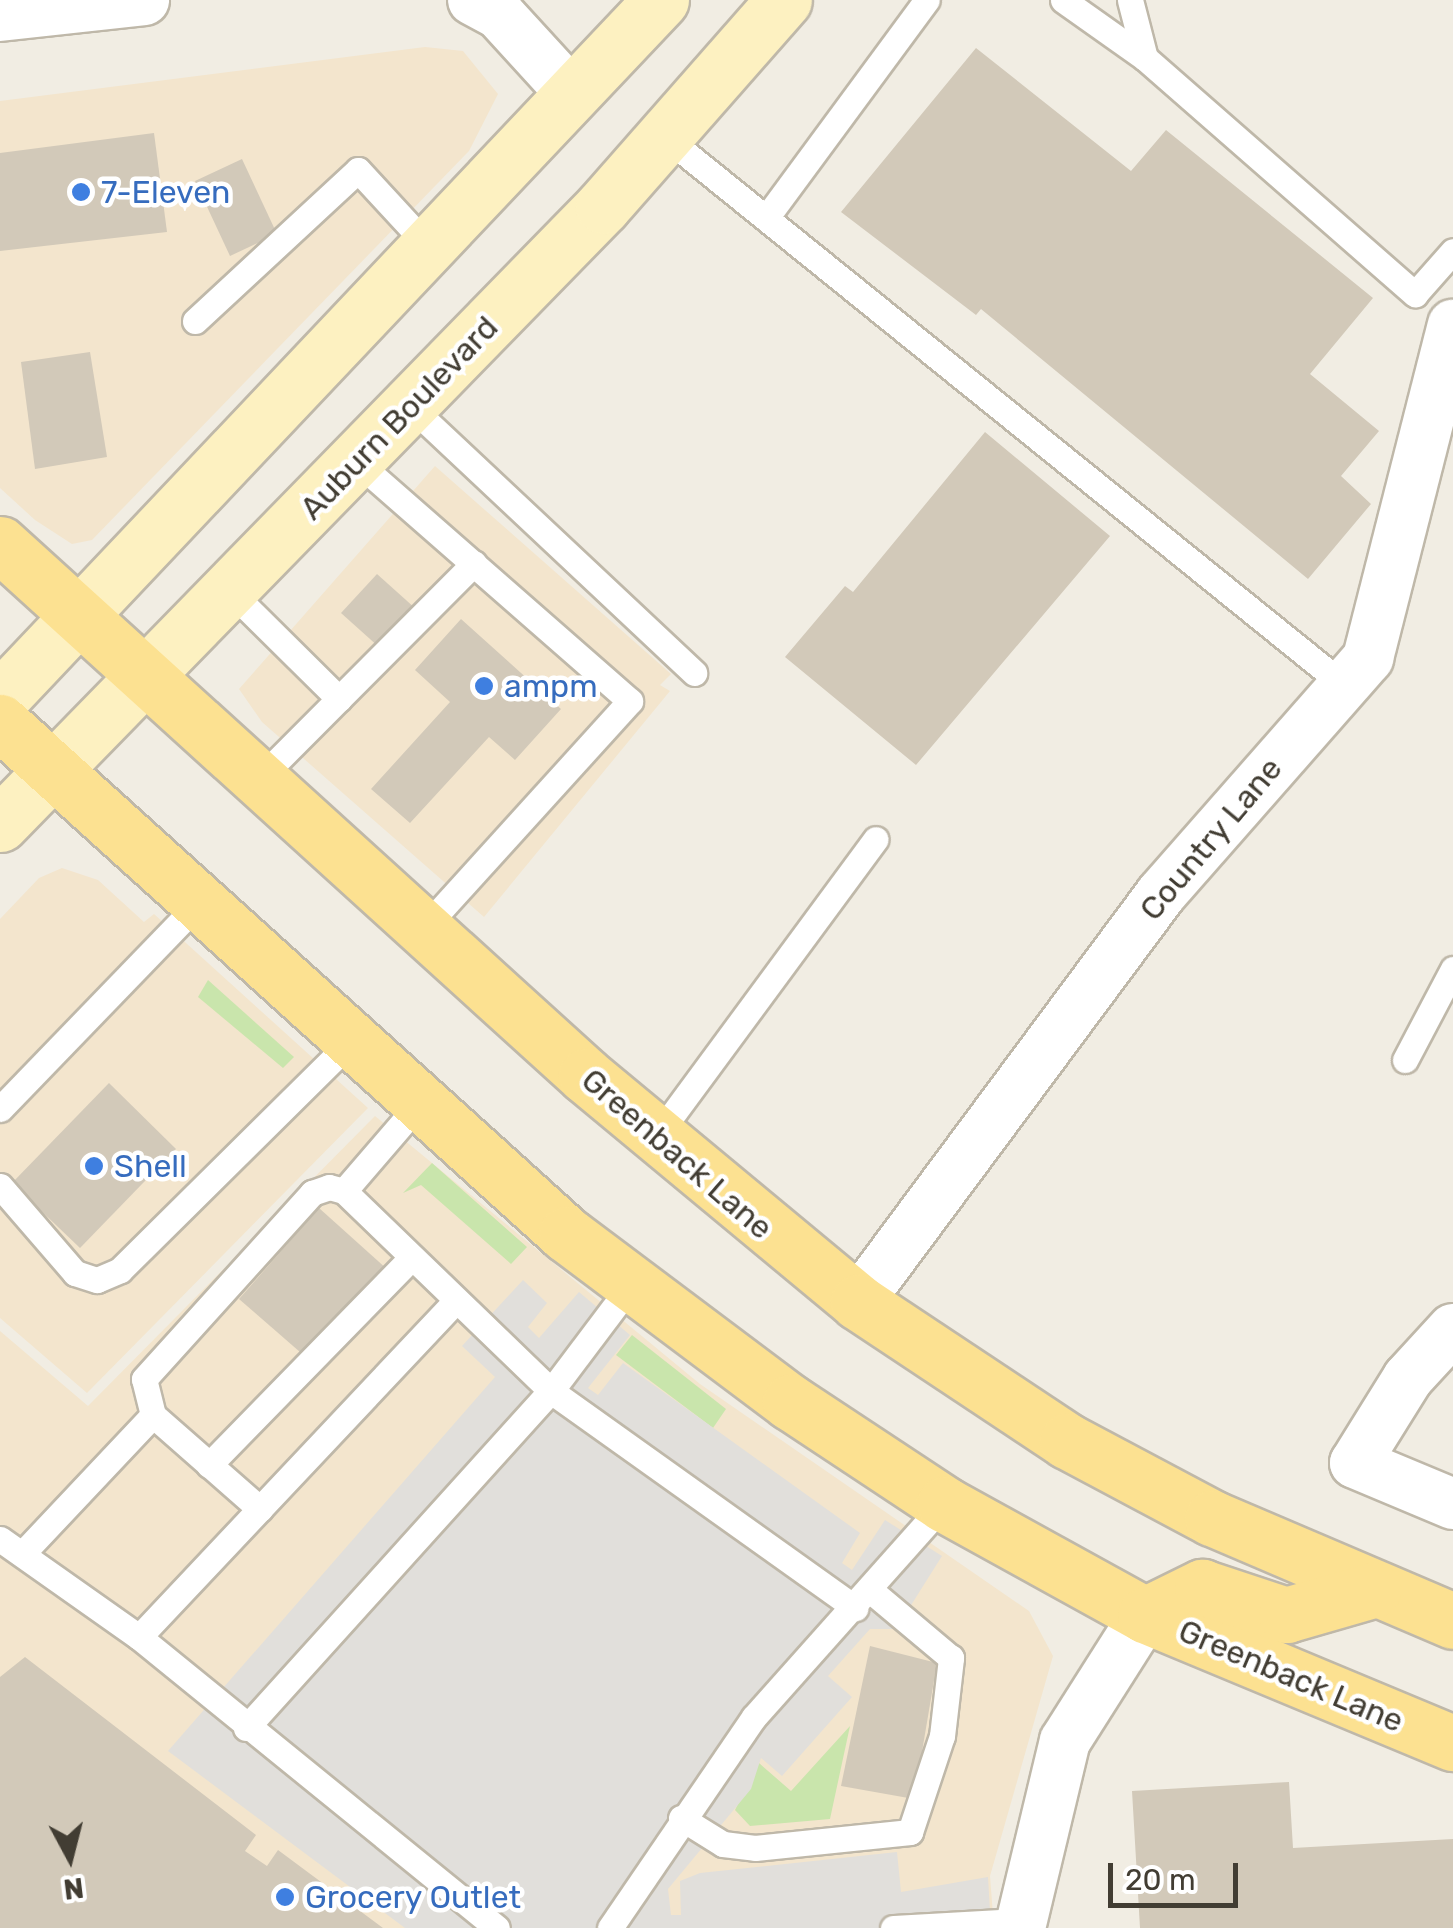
<!DOCTYPE html>
<html>
<head>
<meta charset="utf-8">
<style>
  body { margin:0 }
  #map { position:relative; width:1453px; height:1928px; overflow:hidden; background:#f1ede3; font-family:Rubik,sans-serif }
  div>[style] { position:absolute }
  [style*='--x'] { left:calc(var(--x)*1px); top:calc(var(--y)*1px); width:calc(var(--w)*1px); rotate:calc(var(--a)*1deg) }
  .commercial>* { inset:0; background:#f3e5cd }
  .green>* { inset:0; background:#c9e5ac }
  .parking>* { inset:0; background:#e1dfdb }
  .building>* { inset:0; background:#d2c9b9 }
  .roads { filter:drop-shadow(2px 0 #bfb8a9) drop-shadow(-2px 0 #bfb8a9) drop-shadow(0 2px #bfb8a9) drop-shadow(0 -2px #bfb8a9) }
  .service>* { height:25px; margin:-12.5px; padding:0 12.5px; transform-origin:12.5px; border-radius:12.5px; background:#fff }
  .minor>* { height:50px; margin:-25px; padding:0 25px; transform-origin:25px; border-radius:25px; background:#fff }
  .secondary>* { height:55px; margin:-27.5px; padding:0 27.5px; transform-origin:27.5px; border-radius:27.5px; background:#fdf1c1 }
  .primary>* { height:55px; margin:-27.5px; padding:0 27.5px; transform-origin:27.5px; border-radius:27.5px; background:#fce191 }
  .dots>* { width:28px; height:28px; translate:-50% -50%; box-sizing:border-box; border:5px solid #fff; border-radius:50% }
  span { translate:-50% -50%; white-space:nowrap; text-align:center; line-height:1.15; -webkit-text-stroke:9px #fff; paint-order:stroke }
  .shop-label { font-size:32px; color:#366cbe }
  .left { translate:0 -50%; text-align:left }
  .street-label { font-size:32px; color:#423d33 }
  .north { position:absolute; left:20px; top:1808px; width:100px; height:100px; -webkit-text-stroke:8px #fff; paint-order:stroke; rotate:173deg; font-size:28px; font-weight:700; line-height:40px; text-align:center; color:#423d33 }
  .north::after { content:''; display:block; margin:auto; width:35px; height:45px; background:#423d33; clip-path:polygon(50% 0,100% 100%,50% 72%,0 100%) }
  .scale { position:absolute; left:1108px; top:1863px; width:130px; height:45px; box-sizing:border-box; border:5px solid #423d33; border-top:0; padding-left:12px; font-size:30px; line-height:35px; white-space:nowrap; color:#423d33; -webkit-text-stroke:8px #fff; paint-order:stroke }
</style>
</head>
<body>
<div id="map">
  <div class="commercial">
    <div style="clip-path:polygon(425px 47px,463px 51px,498px 94px,469px 151px,92px 540px,72px 544px,35px 520px,0 488px,0 101px)"></div>
    <div style="clip-path:polygon(435px 466px,671px 674px,660px 685px,670px 691px,484px 917px,262px 722px,239px 689px)"></div>
    <div style="clip-path:polygon(62px 868px,98px 880px,144px 922px,154px 914px,368px 1108px,87px 1393px,0 1318px,0 919px,39px 878px)"></div>
    <div style="clip-path:polygon(375px 1116px,700px 1384px,1029px 1611px,1053px 1656px,990px 1876px,994px 1928px,0 1928px,0 1331px,88px 1406px)"></div>
  </div>
  <div class="green">
    <div style="clip-path:polygon(208px 980px,294px 1057px,283px 1068px,198px 997px)"></div>
    <div style="clip-path:polygon(432px 1163px,527px 1247px,511px 1264px,421px 1185px,403px 1193px)"></div>
    <div style="clip-path:polygon(632px 1335px,726px 1409px,713px 1428px,616px 1355px)"></div>
    <div style="clip-path:polygon(850px 1726px,830px 1819px,750px 1826px,735px 1810px,759px 1763px,791px 1791px)"></div>
  </div>
  <div class="parking">
    <div style="clip-path:polygon(523px 1280px,547px 1303px,528px 1327px,539px 1338px,579px 1292px,630px 1335px,588px 1388px,598px 1395px,623px 1363px,860px 1533px,842px 1563px,852px 1570px,885px 1520px,942px 1556px,896px 1629px,870px 1629px,828px 1676px,852px 1697px,782px 1776px,761px 1758px,751px 1789px,668px 1889px,671px 1915px,681px 1915px,680px 1881px,700px 1873px,897px 1852px,901px 1892px,988px 1877px,991px 1928px,405px 1928px,168px 1751px,495px 1377px,462px 1346px)"></div>
  </div>
  <div class="building">
    <div style="clip-path:polygon(976px 48px,1131px 171px,1166px 130px,1373px 298px,1310px 374px,1379px 431px,1341px 476px,1371px 504px,1308px 579px,981px 309px,976px 315px,841px 212px)"></div>
    <div style="clip-path:polygon(154px 133px,167px 232px,0 251px,0 153px)"></div>
    <div style="clip-path:polygon(242px 159px,277px 234px,230px 256px,195px 181px)"></div>
    <div style="clip-path:polygon(90px 352px,107px 457px,35px 469px,21px 362px)"></div>
    <div style="clip-path:polygon(985px 432px,1110px 536px,916px 765px,785px 657px,845px 586px,853px 592px)"></div>
    <div style="clip-path:polygon(377px 574px,416px 609px,380px 648px,341px 613px)"></div>
    <div style="clip-path:polygon(461px 619px,561px 709px,515px 760px,489px 737px,410px 823px,371px 789px,450px 702px,415px 670px)"></div>
    <div style="clip-path:polygon(109px 1083px,176px 1149px,80px 1248px,12px 1183px)"></div>
    <div style="clip-path:polygon(319px 1208px,388px 1270px,308px 1359px,239px 1299px)"></div>
    <div style="clip-path:polygon(870px 1646px,937px 1663px,914px 1799px,841px 1786px)"></div>
    <div style="clip-path:polygon(25px 1657px,256px 1835px,245px 1851px,267px 1866px,278px 1850px,383px 1928px,0 1928px,0 1677px)"></div>
    <div style="clip-path:polygon(1289px 1782px,1293px 1848px,1453px 1839px,1453px 1928px,1140px 1928px,1132px 1791px)"></div>
  </div>
  <div class="roads">
    <div class="service">
      <div style="--x:1063;--y:0;--w:100;--a:35.3"></div>
      <div style="--x:1130;--y:0;--w:60;--a:75.5"></div>
      <div style="--x:1145;--y:58;--w:359;--a:41.2"></div>
      <div style="--x:1415;--y:294;--w:57;--a:-48.5"></div>
      <div style="--x:664;--y:136;--w:874;--a:38.92"></div>
      <div style="--x:766;--y:218;--w:271;--a:-53.6"></div>
      <div style="--x:195;--y:321;--w:222;--a:-42.8"></div>
      <div style="--x:358;--y:170;--w:108;--a:47.3"></div>
      <div style="--x:410;--y:406;--w:390;--a:43.2"></div>
      <div style="--x:357;--y:462;--w:363;--a:41.2"></div>
      <div style="--x:630;--y:701;--w:307;--a:132.2"></div>
      <div style="--x:231;--y:592;--w:152;--a:44.7"></div>
      <div style="--x:258;--y:780;--w:306;--a:-45.1"></div>
      <div style="--x:1405;--y:1060;--w:103;--a:-62.2"></div>
      <div style="--x:0;--y:1109;--w:285;--a:-46"></div>
      <div style="--x:656;--y:1137;--w:370;--a:-53.6"></div>
      <div style="--x:0;--y:1186;--w:115;--a:49.2"></div>
      <div style="--x:75;--y:1273;--w:23;--a:18"></div>
      <div style="--x:97;--y:1280;--w:25;--a:-23"></div>
      <div style="--x:120;--y:1270;--w:322;--a:-44.7"></div>
      <div style="--x:344;--y:1191;--w:113;--a:-49.3"></div>
      <div style="--x:209;--y:1465;--w:289;--a:-45.7"></div>
      <div style="--x:260;--y:1509;--w:142;--a:-138.7"></div>
      <div style="--x:153;--y:1415;--w:37;--a:-104"></div>
      <div style="--x:144;--y:1379;--w:251;--a:-47.9"></div>
      <div style="--x:312;--y:1193;--w:18;--a:-19"></div>
      <div style="--x:329;--y:1187;--w:16;--a:15"></div>
      <div style="--x:344;--y:1191;--w:288;--a:44"></div>
      <div style="--x:551;--y:1391;--w:374;--a:35.5"></div>
      <div style="--x:0;--y:1539;--w:170;--a:35.2"></div>
      <div style="--x:139;--y:1637;--w:461;--a:39.1"></div>
      <div style="--x:22;--y:1554;--w:191;--a:-46.7"></div>
      <div style="--x:139;--y:1637;--w:461;--a:-46.7"></div>
      <div style="--x:246;--y:1728;--w:455;--a:-47.9"></div>
      <div style="--x:551;--y:1391;--w:133;--a:-53"></div>
      <div style="--x:681;--y:1818;--w:49;--a:31.8"></div>
      <div style="--x:723;--y:1844;--w:32;--a:7"></div>
      <div style="--x:755;--y:1848;--w:156;--a:-5.9"></div>
      <div style="--x:910;--y:1832;--w:101;--a:-71.6"></div>
      <div style="--x:942;--y:1736;--w:79;--a:-83.4"></div>
      <div style="--x:951;--y:1658;--w:106;--a:-140"></div>
      <div style="--x:610;--y:1928;--w:255;--a:-55.7"></div>
      <div style="--x:754;--y:1717;--w:285;--a:-48.3"></div>
      <div style="--x:893;--y:1928;--w:126;--a:-3.2"></div>
    </div>
    <div class="minor">
      <div style="--x:473;--y:0;--w:30;--a:28"></div>
      <div style="--x:499;--y:14;--w:110;--a:47.6"></div>
      <div style="--x:0;--y:16;--w:145;--a:-6.3"></div>
      <div style="--x:858;--y:1302;--w:508;--a:-53.4"></div>
      <div style="--x:1161;--y:894;--w:314;--a:-48.7"></div>
      <div style="--x:1368;--y:658;--w:344;--a:-75.7"></div>
      <div style="--x:1453;--y:1329;--w:67;--a:132.6"></div>
      <div style="--x:1408;--y:1378;--w:100;--a:121.9"></div>
      <div style="--x:1355;--y:1463;--w:106;--a:22.7"></div>
      <div style="--x:1020;--y:1928;--w:192;--a:-76.5"></div>
      <div style="--x:1065;--y:1741;--w:149;--a:-57.6"></div>
    </div>
    <div class="secondary">
      <div style="--x:0;--y:699;--w:962;--a:-46.6"></div>
      <div style="--x:0;--y:824;--w:863;--a:-45.7"></div>
      <div style="--x:603;--y:206;--w:274;--a:-48.7"></div>
    </div>
    <div class="primary">
      <div style="--x:0;--y:544;--w:791;--a:42.23"></div>
      <div style="--x:586;--y:1076;--w:354;--a:39.7"></div>
      <div style="--x:858;--y:1302;--w:251;--a:33.6"></div>
      <div style="--x:1067;--y:1441;--w:164;--a:28"></div>
      <div style="--x:1212;--y:1518;--w:262;--a:23.1"></div>
      <div style="--x:0;--y:722;--w:763;--a:42.13"></div>
      <div style="--x:566;--y:1234;--w:280;--a:36.9"></div>
      <div style="--x:790;--y:1402;--w:185;--a:33.5"></div>
      <div style="--x:944;--y:1504;--w:230;--a:28.9"></div>
      <div style="--x:1145;--y:1615;--w:334;--a:22.6"></div>
      <div style="--x:1145;--y:1615;--w:64;--a:-26.2"></div>
      <div style="--x:1202;--y:1587;--w:89;--a:18.4"></div>
      <div style="--x:1286;--y:1615;--w:91;--a:-16"></div>
    </div>
  </div>
  <div class="dots">
    <div style="left:81px;top:192px;background:#3f7fe0"></div>
    <div style="left:484px;top:686px;background:#3f7fe0"></div>
    <div style="left:94px;top:1166px;background:#3f7fe0"></div>
    <div style="left:285px;top:1897px;background:#3f7fe0"></div>
  </div>
  <div class="shop-label">
    <span class="left" style="left:101px;top:192px">7-Eleven</span>
    <span class="left" style="left:504px;top:686px">ampm</span>
    <span class="left" style="left:114px;top:1166px">Shell</span>
    <span class="left" style="left:305px;top:1897px">Grocery Outlet</span>
  </div>
  <div class="street-label">
    <span style="left:399px;top:418px;rotate:-46deg">Auburn Boulevard</span>
    <span style="left:1211px;top:839px;rotate:-50deg">Country Lane</span>
    <span style="left:677px;top:1154px;rotate:41deg">Greenback Lane</span>
    <span style="left:1291px;top:1676px;rotate:23deg">Greenback Lane</span>
  </div>
  <div class="north">N</div>
  <div class="scale">20 m</div>
</div>
</body>
</html>
